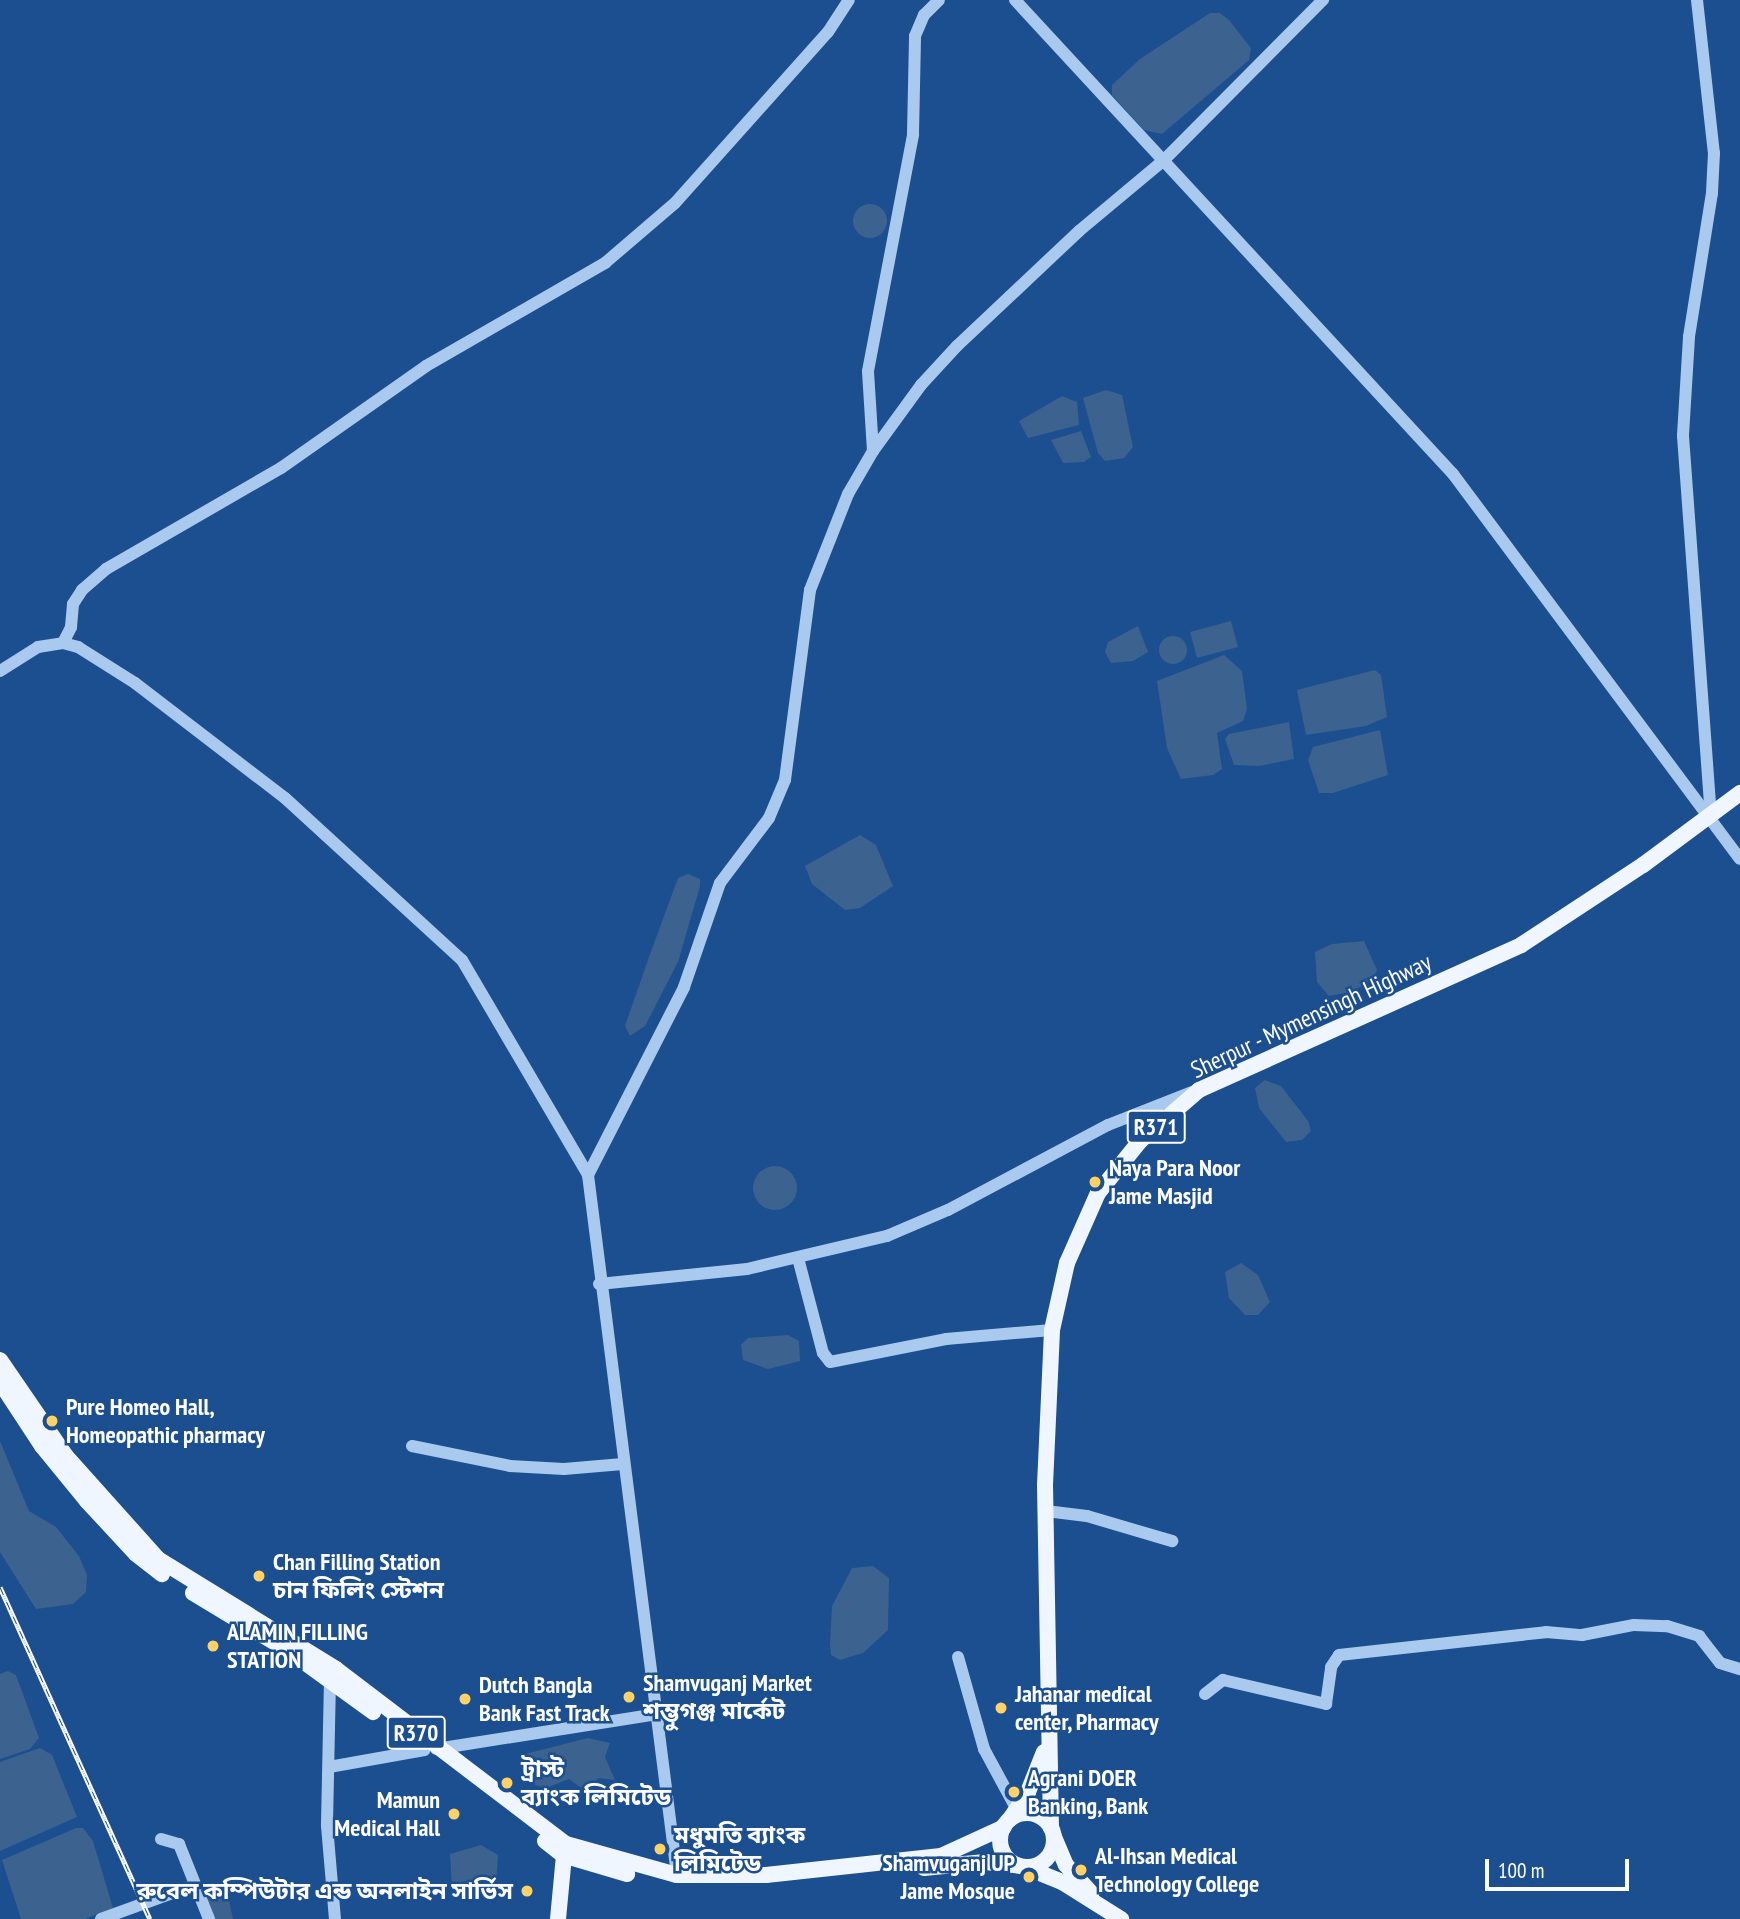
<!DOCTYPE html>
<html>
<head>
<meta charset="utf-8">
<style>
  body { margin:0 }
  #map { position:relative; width:1740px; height:1919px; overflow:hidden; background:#1b4f8f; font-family:"PT Sans Narrow","Noto Sans Bengali",sans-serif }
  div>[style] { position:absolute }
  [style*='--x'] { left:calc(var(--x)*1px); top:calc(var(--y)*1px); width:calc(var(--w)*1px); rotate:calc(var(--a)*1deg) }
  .water>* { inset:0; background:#3c6290 }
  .round { border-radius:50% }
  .minor>* { height:12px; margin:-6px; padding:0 6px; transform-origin:6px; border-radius:6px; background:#a9c9ee }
  .major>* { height:16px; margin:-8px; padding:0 8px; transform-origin:8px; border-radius:8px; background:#f0f6ff }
  .major>.ring { margin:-8px; padding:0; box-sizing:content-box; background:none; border:16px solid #f0f6ff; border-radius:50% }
  .rail>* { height:5px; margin-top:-2.5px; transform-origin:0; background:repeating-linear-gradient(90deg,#1b4f8f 0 8px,#fff 0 16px); box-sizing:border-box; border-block:2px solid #fff }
  .dots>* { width:19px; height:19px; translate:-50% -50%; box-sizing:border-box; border:4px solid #1b4f8f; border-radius:50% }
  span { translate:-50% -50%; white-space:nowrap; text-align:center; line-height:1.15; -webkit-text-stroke:5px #1b4f8f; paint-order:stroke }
  .shield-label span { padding:2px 5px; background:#1b4f8f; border:2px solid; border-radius:5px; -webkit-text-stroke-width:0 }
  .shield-label { font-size:23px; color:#fff; font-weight:700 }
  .street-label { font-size:24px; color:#fff }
  .poi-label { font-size:24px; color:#fff; font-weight:700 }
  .left { translate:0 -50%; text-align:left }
  .right { translate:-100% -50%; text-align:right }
  .scale { position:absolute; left:1485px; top:1859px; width:144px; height:32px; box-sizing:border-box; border:4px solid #fff; border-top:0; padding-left:9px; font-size:21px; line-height:24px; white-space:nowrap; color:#fff; -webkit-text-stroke:5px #1b4f8f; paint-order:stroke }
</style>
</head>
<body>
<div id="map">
  <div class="water">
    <div style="clip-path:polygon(1210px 13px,1220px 13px,1229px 20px,1251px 48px,1249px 60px,1162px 134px,1144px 130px,1112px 95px,1112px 85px,1140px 59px)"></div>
    <div class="round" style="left:853px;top:204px;width:34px;height:34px"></div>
    <div style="clip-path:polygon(1106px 390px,1122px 395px,1133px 447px,1124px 458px,1105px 461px,1098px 453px,1083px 398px)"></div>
    <div style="clip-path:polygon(1062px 396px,1077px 402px,1079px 425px,1028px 438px,1019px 421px)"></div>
    <div style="clip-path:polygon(1081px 431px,1091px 457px,1084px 462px,1063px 463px,1051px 440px)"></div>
    <div style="clip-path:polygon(1231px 621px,1238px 647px,1197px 658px,1190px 632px)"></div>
    <div style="clip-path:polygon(1138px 626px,1148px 652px,1133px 661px,1111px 663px,1105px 652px,1108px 642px)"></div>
    <div class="round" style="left:1159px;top:636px;width:28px;height:28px"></div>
    <div style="clip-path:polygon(1224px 655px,1242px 671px,1247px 709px,1243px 721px,1217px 733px,1222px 769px,1213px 775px,1181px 779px,1167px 748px,1157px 681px)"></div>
    <div style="clip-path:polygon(1375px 670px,1381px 675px,1387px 717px,1366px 726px,1306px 735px,1297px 690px)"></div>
    <div style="clip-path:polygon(1289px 722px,1294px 759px,1259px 766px,1234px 765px,1225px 739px,1229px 734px)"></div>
    <div style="clip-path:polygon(1380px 730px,1388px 775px,1333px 793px,1319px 793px,1308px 760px,1313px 747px)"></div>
    <div style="clip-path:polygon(860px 835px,876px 845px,893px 886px,860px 908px,845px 910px,812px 884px,805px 866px)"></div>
    <div style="clip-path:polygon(688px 874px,700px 879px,700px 886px,678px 962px,645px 1026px,630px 1036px,625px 1026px,649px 957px,678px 878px)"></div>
    <div style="clip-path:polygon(1364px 941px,1377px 970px,1372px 980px,1351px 992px,1329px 996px,1317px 982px,1315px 952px,1332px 944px)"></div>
    <div style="clip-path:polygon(1265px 1080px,1281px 1086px,1308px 1121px,1311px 1131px,1302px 1140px,1286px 1142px,1259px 1108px,1255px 1088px)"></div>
    <div class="round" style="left:753px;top:1166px;width:44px;height:44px"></div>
    <div style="clip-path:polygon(1241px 1263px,1258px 1275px,1270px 1302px,1258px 1315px,1245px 1315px,1229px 1298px,1225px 1272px)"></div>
    <div style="clip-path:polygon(788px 1335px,799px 1341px,800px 1361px,768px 1369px,743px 1360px,741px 1345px,748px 1338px)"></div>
    <div style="clip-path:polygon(0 1441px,29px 1511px,56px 1527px,79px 1556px,87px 1575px,86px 1592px,73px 1604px,36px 1609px,0 1552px)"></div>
    <div style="clip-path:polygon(873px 1566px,889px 1578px,888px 1630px,863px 1653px,840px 1660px,831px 1655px,830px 1644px,832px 1606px,852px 1568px)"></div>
    <div style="clip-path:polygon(8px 1671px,16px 1675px,39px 1738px,30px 1749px,0 1759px,0 1674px)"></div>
    <div style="clip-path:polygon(588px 1738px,610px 1743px,605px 1757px,615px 1780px,599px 1778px,584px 1790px,569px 1779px,546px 1788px,523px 1782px,521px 1755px)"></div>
    <div style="clip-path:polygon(40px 1748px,52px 1755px,77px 1817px,0 1851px,0 1762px)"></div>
    <div style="clip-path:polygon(76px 1828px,83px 1828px,93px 1841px,113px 1908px,85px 1919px,21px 1919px,2px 1860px)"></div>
    <div style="clip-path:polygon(481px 1845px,498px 1855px,496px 1884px,478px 1890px,452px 1887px,450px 1854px)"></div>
    <div style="clip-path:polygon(222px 1891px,228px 1896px,233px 1919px,212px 1919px,207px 1899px)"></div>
  </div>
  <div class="minor">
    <div style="--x:1015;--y:0;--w:645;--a:47.26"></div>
    <div style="--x:1453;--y:474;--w:480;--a:53.3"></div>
    <div style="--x:1697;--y:0;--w:154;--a:83.7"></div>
    <div style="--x:1714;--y:153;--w:40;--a:92.9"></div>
    <div style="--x:1712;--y:193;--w:146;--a:99.1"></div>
    <div style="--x:1689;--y:337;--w:99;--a:93.5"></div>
    <div style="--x:1683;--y:436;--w:379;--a:85.8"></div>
    <div style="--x:873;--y:451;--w:82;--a:-54"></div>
    <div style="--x:921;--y:385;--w:53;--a:-47.3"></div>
    <div style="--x:957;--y:346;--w:168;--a:-43.3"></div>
    <div style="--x:1079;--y:231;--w:111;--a:-39.9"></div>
    <div style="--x:1164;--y:160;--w:226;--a:-45.2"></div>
    <div style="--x:63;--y:643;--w:18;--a:-63"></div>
    <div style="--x:71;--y:627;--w:23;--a:-85"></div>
    <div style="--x:73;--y:604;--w:17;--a:-57"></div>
    <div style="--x:82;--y:590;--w:32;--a:-41"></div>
    <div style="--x:106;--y:569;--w:202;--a:-30"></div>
    <div style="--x:281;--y:468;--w:177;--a:-35.1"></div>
    <div style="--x:426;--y:366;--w:207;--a:-29.9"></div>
    <div style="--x:605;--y:263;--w:92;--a:-40.6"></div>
    <div style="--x:675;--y:203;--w:229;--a:-48.2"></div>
    <div style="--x:828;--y:32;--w:38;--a:-57"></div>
    <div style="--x:0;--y:671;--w:45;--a:-32.3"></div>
    <div style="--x:38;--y:647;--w:25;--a:-9"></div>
    <div style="--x:63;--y:643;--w:16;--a:15"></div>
    <div style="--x:78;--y:647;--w:67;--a:32.3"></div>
    <div style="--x:135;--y:683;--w:189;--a:37.5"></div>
    <div style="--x:285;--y:798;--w:240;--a:42.5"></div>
    <div style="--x:462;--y:960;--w:249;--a:59.6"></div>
    <div style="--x:588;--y:1175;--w:706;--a:82.75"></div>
    <div style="--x:588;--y:1175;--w:211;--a:-62.9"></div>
    <div style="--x:684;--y:987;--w:110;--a:-70.9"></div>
    <div style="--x:720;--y:883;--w:81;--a:-53"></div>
    <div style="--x:769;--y:818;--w:41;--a:-67.2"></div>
    <div style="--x:785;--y:780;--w:192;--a:-82.5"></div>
    <div style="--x:810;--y:590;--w:103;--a:-68.4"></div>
    <div style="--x:848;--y:494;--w:50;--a:-59.8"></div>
    <div style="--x:873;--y:451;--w:80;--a:-93.6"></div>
    <div style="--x:868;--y:371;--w:241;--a:-79.2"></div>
    <div style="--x:913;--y:134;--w:98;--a:-88.8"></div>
    <div style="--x:915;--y:36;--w:23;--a:-67"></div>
    <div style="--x:924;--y:15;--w:21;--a:-45"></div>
    <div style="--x:798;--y:1258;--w:98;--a:75.3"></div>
    <div style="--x:823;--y:1353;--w:11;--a:52"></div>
    <div style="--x:830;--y:1362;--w:118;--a:-11.2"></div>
    <div style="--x:946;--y:1339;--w:106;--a:-4.9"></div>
    <div style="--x:599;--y:1284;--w:149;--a:-5.8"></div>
    <div style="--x:747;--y:1269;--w:144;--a:-13.3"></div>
    <div style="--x:887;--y:1236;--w:66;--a:-23.1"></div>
    <div style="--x:948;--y:1210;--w:181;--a:-28"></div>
    <div style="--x:1108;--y:1125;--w:90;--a:-21.4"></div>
    <div style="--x:412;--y:1446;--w:100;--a:11.5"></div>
    <div style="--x:510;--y:1466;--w:54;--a:3.2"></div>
    <div style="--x:564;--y:1469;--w:59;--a:-4.8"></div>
    <div style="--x:1046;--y:1511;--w:41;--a:7"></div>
    <div style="--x:1087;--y:1516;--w:89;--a:16.4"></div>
    <div style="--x:958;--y:1657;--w:96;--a:74.2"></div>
    <div style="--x:984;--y:1749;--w:69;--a:61.6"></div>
    <div style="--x:330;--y:1680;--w:146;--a:91.2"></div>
    <div style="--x:327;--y:1826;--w:93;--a:85.1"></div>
    <div style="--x:1205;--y:1694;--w:23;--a:-38"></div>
    <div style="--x:1223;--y:1680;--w:106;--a:13.1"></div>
    <div style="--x:1326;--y:1704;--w:37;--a:-82"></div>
    <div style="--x:1331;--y:1667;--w:14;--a:-56"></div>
    <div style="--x:1339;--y:1655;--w:208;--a:-6.3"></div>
    <div style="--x:1546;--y:1632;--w:36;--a:5"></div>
    <div style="--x:1582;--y:1635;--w:53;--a:-10.9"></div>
    <div style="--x:1634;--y:1625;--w:33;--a:2"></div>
    <div style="--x:1667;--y:1626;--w:34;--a:17"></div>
    <div style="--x:1699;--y:1636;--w:34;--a:52"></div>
    <div style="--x:1720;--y:1663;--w:21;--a:17"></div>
    <div style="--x:436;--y:1749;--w:224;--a:-9"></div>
    <div style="--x:329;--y:1767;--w:97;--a:-10.1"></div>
    <div style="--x:161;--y:1839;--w:19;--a:16"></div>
    <div style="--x:179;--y:1844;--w:81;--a:68.2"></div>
    <div style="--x:101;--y:1919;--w:100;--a:-19.9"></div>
  </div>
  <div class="major">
    <div style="--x:0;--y:1360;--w:115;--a:55.6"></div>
    <div style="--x:65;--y:1455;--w:140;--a:48.2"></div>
    <div style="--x:158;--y:1559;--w:209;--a:31.7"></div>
    <div style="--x:336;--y:1669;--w:289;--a:37.3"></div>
    <div style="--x:566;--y:1844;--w:115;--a:15.6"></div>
    <div style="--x:677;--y:1875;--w:89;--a:0"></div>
    <div style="--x:766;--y:1875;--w:176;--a:-6.2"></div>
    <div style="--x:941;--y:1856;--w:69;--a:-24.7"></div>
    <div style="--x:0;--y:1382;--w:77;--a:56.7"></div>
    <div style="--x:42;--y:1446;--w:71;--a:50.7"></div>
    <div style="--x:87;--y:1501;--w:72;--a:47.2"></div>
    <div style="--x:136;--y:1554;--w:33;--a:38"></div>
    <div style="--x:193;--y:1593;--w:112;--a:31.1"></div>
    <div style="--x:289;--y:1651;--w:104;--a:36"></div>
    <div class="ring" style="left:1000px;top:1813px;width:38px;height:38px"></div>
    <div style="--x:1010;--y:1819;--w:32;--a:-56"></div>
    <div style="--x:1028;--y:1792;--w:43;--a:-68.2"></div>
    <div style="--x:1051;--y:1828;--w:343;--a:-91"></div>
    <div style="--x:1045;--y:1485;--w:155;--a:-87.4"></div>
    <div style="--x:1052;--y:1330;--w:69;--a:-77.4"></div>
    <div style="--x:1067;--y:1263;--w:77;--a:-66.1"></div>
    <div style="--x:1098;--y:1193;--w:67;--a:-51.1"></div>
    <div style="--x:1140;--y:1141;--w:78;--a:-40.8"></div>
    <div style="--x:1199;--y:1090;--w:353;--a:-24.2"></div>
    <div style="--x:1521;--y:945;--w:146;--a:-33.3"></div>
    <div style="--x:1643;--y:865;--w:121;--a:-36.6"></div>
    <div style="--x:1054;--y:1837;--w:30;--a:67"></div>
    <div style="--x:1066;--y:1865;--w:38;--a:48"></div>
    <div style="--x:545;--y:1841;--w:23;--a:38"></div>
    <div style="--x:563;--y:1855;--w:67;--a:16.5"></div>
    <div style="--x:1025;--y:1867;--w:40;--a:22"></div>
    <div style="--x:1062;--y:1882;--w:70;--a:32.1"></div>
    <div style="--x:924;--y:1868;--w:61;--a:-5.6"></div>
    <div style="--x:985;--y:1862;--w:31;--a:6"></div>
    <div style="--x:558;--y:1919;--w:74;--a:-84.6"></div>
  </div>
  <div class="rail">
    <div style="--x:0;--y:1587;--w:364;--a:65.7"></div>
  </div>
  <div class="dots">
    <div style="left:1095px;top:1182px;background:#ffd166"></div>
    <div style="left:52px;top:1421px;background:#ffd166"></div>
    <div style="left:259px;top:1576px;background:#ffd166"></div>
    <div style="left:213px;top:1646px;background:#ffd166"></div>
    <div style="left:629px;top:1697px;background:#ffd166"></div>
    <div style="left:465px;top:1699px;background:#ffd166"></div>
    <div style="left:1001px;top:1708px;background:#ffd166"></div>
    <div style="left:507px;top:1783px;background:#ffd166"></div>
    <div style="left:1014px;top:1792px;background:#ffd166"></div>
    <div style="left:454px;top:1814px;background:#ffd166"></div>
    <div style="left:660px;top:1849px;background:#ffd166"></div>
    <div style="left:1081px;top:1870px;background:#ffd166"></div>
    <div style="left:1029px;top:1877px;background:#ffd166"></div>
    <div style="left:527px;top:1891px;background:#ffd166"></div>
  </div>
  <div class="shield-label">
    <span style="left:1156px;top:1127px">R371</span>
    <span style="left:416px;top:1733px">R370</span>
  </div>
  <div class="street-label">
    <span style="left:1311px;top:1016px;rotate:-25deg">Sherpur - Mymensingh Highway</span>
  </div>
  <div class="poi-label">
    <span class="left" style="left:1109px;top:1182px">Naya Para Noor<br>Jame Masjid</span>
    <span class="left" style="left:66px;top:1421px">Pure Homeo Hall,<br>Homeopathic pharmacy</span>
    <span class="left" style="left:273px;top:1576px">Chan Filling Station<br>চান ফিলিং স্টেশন</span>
    <span class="left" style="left:227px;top:1646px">ALAMIN FILLING<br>STATION</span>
    <span class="left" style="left:643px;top:1697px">Shamvuganj Market<br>শম্ভুগঞ্জ মার্কেট</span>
    <span class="left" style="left:479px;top:1699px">Dutch Bangla<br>Bank Fast Track</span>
    <span class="left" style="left:1015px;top:1708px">Jahanar medical<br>center, Pharmacy</span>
    <span class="left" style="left:521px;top:1783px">ট্রাস্ট<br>ব্যাংক লিমিটেড</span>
    <span class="left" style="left:1028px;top:1792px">Agrani DOER<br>Banking, Bank</span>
    <span class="right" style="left:440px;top:1814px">Mamun<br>Medical Hall</span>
    <span class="left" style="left:674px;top:1849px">মধুমতি ব্যাংক<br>লিমিটেড</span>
    <span class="left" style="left:1095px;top:1870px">Al-Ihsan Medical<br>Technology College</span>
    <span class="right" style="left:1015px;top:1877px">Shamvuganj UP<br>Jame Mosque</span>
    <span class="right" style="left:513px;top:1891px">রুবেল কম্পিউটার এন্ড অনলাইন সার্ভিস</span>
  </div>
  <div class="scale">100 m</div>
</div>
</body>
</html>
